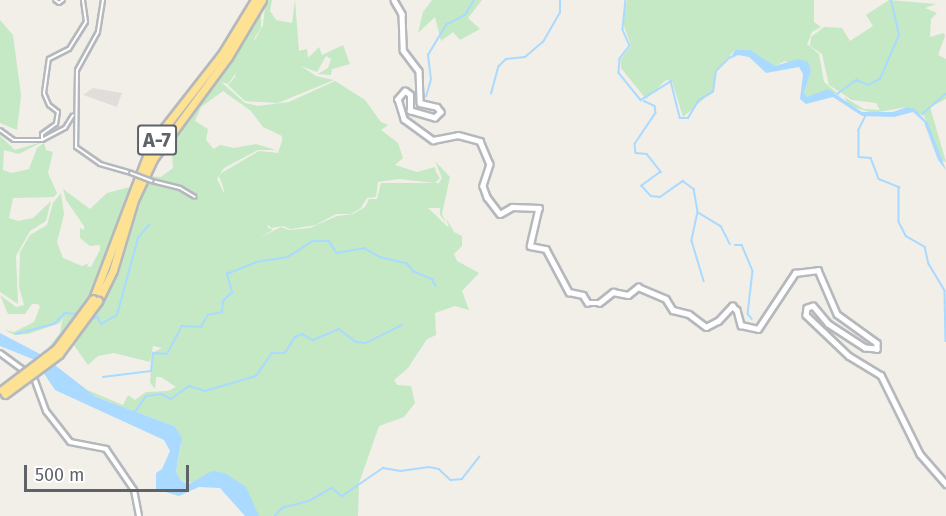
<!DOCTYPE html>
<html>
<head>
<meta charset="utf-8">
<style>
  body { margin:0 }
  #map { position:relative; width:946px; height:516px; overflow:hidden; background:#f1efe8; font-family:"Fira Sans",sans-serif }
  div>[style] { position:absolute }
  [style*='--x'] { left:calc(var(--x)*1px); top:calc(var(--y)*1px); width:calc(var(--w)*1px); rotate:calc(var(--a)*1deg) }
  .industrial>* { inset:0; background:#e0deda }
  .green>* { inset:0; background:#c5e8c5 }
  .water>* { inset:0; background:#aadaff }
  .stream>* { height:1.5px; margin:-0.75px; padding:0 0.75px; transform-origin:0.75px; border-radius:0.75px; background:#aadaff }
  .roads { filter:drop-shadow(2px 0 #b5b8bc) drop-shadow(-2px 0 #b5b8bc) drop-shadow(0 2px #b5b8bc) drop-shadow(0 -2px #b5b8bc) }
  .minor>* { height:2px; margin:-1px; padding:0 1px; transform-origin:1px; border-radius:1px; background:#fff }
  .tertiary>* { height:4px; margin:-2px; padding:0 2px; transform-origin:2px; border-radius:2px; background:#fff }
  .secondary>* { height:4.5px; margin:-2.25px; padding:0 2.25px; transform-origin:2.25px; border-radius:2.25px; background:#fff }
  .motorway>* { height:7px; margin:-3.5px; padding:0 3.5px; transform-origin:3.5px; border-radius:3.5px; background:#fde293 }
  .bridges { filter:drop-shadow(2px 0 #b5b8bc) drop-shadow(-2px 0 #b5b8bc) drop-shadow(0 2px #b5b8bc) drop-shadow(0 -2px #b5b8bc) }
  .minor-bridge>* { height:2px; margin:-1px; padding:0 1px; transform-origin:1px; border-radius:1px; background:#fff }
  .motorway-bridge>* { height:7px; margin:-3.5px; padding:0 3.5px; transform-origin:3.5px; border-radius:3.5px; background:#fde293 }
  span { translate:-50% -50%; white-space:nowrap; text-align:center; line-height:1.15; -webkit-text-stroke:4.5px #fff; paint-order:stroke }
  .shield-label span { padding:2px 4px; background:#fff; border:2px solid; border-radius:4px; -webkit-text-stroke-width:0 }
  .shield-label { font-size:20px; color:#5f6368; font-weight:700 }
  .scale { position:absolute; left:24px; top:465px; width:165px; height:27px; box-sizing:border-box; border:3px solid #5f6368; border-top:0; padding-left:8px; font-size:18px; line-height:21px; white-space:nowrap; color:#5f6368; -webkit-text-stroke:4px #fff; paint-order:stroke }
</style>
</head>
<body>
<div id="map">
  <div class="industrial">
    <div style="clip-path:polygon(93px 88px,122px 93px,117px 107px,83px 95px)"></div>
  </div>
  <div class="green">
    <div style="clip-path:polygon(evenodd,266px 0,272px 0,270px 11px,276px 20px,292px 23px,295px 0,299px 51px,307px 49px,308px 58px,319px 47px,322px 55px,343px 45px,350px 64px,332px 69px,331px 75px,318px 74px,328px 68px,331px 59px,326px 56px,317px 72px,301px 66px,316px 76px,334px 80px,278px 103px,245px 101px,228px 85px,235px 77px,236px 73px,228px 84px,221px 82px,245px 103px,258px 106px,289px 102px,335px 81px,365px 100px,381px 122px,388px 125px,381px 130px,398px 143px,403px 158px,395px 165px,417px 172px,435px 167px,436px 172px,440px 178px,435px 183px,399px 179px,378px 182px,376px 197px,367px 198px,361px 208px,351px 214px,336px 214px,316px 225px,290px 229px,283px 226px,271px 228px,269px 225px,267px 227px,273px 230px,258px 239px,281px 227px,289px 230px,310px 228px,337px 216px,353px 214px,365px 207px,369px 199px,377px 199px,381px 183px,439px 183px,442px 178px,435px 161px,450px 177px,442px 214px,446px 223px,440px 215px,440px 208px,428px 208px,449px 228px,446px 218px,454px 232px,462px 236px,462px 246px,454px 254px,457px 261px,479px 273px,462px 291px,469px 310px,455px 306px,435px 313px,436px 335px,427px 339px,408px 368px,394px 380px,397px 385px,411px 386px,415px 403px,404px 417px,379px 426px,359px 483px,358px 516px,259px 516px,212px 471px,195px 483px,181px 481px,176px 471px,181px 446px,174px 426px,96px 397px,85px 389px,123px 405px,128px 395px,135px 400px,146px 392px,168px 391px,176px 387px,161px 377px,156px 377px,155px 389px,150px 382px,152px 353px,162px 348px,153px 346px,150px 362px,114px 353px,98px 356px,88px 365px,73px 344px,68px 350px,54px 345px,48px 348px,60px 333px,63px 317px,60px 323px,28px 334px,15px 335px,4px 330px,14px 332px,34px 322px,40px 307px,38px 304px,32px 304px,25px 314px,8px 314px,0 295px,16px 307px,24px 305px,19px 287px,20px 252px,30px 235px,47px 225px,53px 203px,61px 193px,64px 214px,57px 242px,63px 258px,82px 266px,89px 263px,87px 266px,91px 267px,100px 250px,100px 245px,90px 246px,80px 238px,80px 228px,84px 230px,84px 226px,66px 200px,63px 189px,90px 209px,107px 193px,130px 187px,97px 285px,100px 302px,118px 265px,148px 176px,161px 177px,173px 168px,172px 153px,165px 144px,261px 11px,261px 28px,255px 37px,253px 43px,263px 25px,266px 0,223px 91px,251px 111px,263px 127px,282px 136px,282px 141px,278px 153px,259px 151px,223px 172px,219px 176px,224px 190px,224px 193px,217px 179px,224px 168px,258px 150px,276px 150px,256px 144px,234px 148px,220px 145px,214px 149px,211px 146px,206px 140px,208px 129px,195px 121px,201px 107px,223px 91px)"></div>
    <div style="clip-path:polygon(432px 0,482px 0,468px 18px,480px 29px,460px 40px,453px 32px,441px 41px,435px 17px,418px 33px,423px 12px)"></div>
    <div style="clip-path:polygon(627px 0,814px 0,814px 22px,821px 27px,812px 32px,807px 44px,819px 54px,824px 82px,842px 97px,835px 93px,807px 98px,804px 93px,811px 71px,785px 61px,775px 66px,767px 64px,761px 58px,735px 50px,716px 70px,714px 90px,683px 117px,672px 81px,666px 80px,646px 99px,621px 68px,621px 59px,631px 46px,623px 23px)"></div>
    <div style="clip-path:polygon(889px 0,936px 4px,925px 8px,937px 13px,931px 19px,930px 37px,944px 33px,945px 36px,938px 55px,946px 59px,946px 99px,930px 107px,946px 162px,941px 160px,924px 116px,907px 107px,873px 113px,850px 106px,844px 97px,864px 109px,880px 110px,876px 103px,852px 100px,829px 85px,822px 54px,810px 46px,811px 37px,824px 27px,842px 28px,850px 41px,873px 26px,866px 15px)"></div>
    <div style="clip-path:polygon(0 20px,13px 35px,21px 95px,17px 130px,0 123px)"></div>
    <div style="clip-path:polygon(0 136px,15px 150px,42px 142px,19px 154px,4px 150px,3px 170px,12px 173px,29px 169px,37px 148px,44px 143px,46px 150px,53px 152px,48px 173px,57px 193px,54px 197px,13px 198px,9px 218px,18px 221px,33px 218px,51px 201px,46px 221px,30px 231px,16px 256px,18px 304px,0 292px)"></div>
  </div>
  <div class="water">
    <div style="clip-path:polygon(735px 50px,750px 50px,775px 66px,798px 59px,808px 62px,811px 71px,804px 93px,807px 97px,828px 89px,862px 112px,893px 112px,907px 107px,915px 109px,928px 123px,946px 170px,938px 160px,924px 122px,913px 112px,894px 117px,862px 116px,833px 97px,806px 104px,800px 99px,803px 74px,799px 67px,766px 73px,749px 57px,738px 55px,730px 59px)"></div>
    <div style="clip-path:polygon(0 333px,42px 355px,96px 397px,174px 426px,182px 438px,176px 471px,181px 481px,189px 484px,212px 471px,225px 473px,246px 487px,259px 516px,245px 516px,220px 488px,199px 487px,179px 496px,156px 489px,156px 473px,162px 469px,170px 451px,164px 440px,55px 390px,35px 360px,0 346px)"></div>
  </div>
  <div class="stream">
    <div style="--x:626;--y:0;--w:30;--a:96"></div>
    <div style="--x:623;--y:30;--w:17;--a:66"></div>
    <div style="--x:630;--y:46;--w:16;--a:128"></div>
    <div style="--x:620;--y:59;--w:14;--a:94"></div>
    <div style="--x:619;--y:73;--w:35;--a:51"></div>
    <div style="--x:641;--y:100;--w:36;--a:-32"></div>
    <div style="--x:671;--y:81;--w:38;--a:76"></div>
    <div style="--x:680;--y:118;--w:8;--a:0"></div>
    <div style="--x:688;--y:118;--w:21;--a:-59"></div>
    <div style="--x:699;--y:100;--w:16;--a:-30"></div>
    <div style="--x:713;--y:92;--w:21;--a:-82"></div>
    <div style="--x:716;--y:71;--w:20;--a:-45"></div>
    <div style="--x:491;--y:94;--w:28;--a:-75"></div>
    <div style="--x:498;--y:67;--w:11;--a:-45"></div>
    <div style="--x:506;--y:59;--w:19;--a:-6"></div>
    <div style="--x:525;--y:57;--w:23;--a:-40"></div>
    <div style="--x:543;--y:42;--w:34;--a:-60"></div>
    <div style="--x:560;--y:13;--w:13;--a:-90"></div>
    <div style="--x:837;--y:94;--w:24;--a:-36"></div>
    <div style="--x:856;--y:80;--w:14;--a:21"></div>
    <div style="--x:869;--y:85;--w:13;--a:-29"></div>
    <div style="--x:880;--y:79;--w:48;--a:-66.6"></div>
    <div style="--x:899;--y:35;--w:36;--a:-103"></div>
    <div style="--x:426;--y:97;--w:18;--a:-74"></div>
    <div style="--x:431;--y:80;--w:25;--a:-97"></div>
    <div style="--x:428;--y:55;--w:35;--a:-59"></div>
    <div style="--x:446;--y:25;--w:21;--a:-28"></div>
    <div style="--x:465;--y:15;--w:17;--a:-59"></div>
    <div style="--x:644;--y:101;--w:12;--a:24"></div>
    <div style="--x:655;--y:106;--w:7;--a:82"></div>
    <div style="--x:656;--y:113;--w:37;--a:124"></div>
    <div style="--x:635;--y:144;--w:9;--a:84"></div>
    <div style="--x:636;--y:153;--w:11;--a:5"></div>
    <div style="--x:647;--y:154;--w:23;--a:52"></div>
    <div style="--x:661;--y:172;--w:24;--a:144"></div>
    <div style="--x:642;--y:186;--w:13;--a:48"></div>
    <div style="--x:651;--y:196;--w:9;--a:6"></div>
    <div style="--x:660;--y:197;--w:28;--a:-35"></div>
    <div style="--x:683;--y:181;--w:14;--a:36"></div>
    <div style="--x:694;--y:189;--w:23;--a:80"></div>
    <div style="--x:698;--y:212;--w:30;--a:102"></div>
    <div style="--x:692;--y:241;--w:42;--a:73.3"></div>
    <div style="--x:922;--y:114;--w:31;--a:-40"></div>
    <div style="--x:866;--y:116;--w:16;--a:117"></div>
    <div style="--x:859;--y:130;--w:27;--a:90"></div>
    <div style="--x:859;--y:157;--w:12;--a:5"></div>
    <div style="--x:871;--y:158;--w:22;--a:69"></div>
    <div style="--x:879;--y:179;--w:22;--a:22"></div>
    <div style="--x:899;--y:187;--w:35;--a:90"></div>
    <div style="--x:899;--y:222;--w:16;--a:63"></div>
    <div style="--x:906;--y:236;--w:22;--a:30"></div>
    <div style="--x:925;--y:247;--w:17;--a:77"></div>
    <div style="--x:929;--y:264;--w:31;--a:59"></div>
    <div style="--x:945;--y:291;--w:50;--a:88.9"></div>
    <div style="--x:699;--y:213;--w:26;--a:31"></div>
    <div style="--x:721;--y:226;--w:20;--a:63"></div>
    <div style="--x:735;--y:245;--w:7;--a:0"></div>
    <div style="--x:742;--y:245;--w:28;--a:67"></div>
    <div style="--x:753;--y:271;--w:43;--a:96.6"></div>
    <div style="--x:748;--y:314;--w:6;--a:51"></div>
    <div style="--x:88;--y:320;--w:10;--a:-17"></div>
    <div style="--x:98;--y:317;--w:8;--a:67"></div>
    <div style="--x:101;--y:324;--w:18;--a:-29"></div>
    <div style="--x:117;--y:315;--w:80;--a:-74.7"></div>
    <div style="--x:138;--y:238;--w:17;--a:-50"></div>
    <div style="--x:16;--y:334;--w:39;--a:-15"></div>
    <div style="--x:54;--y:324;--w:16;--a:-45"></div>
    <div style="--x:65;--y:313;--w:12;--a:5"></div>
    <div style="--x:103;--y:377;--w:48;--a:-7.1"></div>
    <div style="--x:151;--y:371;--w:18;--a:-84"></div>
    <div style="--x:153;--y:353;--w:14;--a:4"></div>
    <div style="--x:167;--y:354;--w:32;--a:-62"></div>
    <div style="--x:182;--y:326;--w:19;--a:3"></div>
    <div style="--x:201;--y:327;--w:14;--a:-60"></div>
    <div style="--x:208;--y:315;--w:14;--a:-12"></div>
    <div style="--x:222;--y:312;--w:11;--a:-85"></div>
    <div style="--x:223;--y:301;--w:13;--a:-45"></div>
    <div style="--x:232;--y:292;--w:19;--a:-106"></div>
    <div style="--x:227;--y:274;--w:31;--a:-22"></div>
    <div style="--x:256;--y:262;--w:32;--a:-9"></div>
    <div style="--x:288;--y:257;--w:30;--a:-33"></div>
    <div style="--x:313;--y:241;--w:16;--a:0"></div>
    <div style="--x:329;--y:241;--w:14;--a:56"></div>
    <div style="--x:337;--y:253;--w:27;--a:-10"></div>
    <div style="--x:364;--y:248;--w:18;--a:29"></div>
    <div style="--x:380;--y:257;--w:28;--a:13"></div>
    <div style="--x:407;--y:263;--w:10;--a:53"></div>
    <div style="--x:413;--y:271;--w:21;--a:23"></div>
    <div style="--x:432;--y:279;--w:8;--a:60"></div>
    <div style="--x:135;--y:412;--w:19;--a:-55"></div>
    <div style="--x:146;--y:396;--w:16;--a:-7"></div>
    <div style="--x:162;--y:394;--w:10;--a:29"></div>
    <div style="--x:171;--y:399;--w:22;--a:-36"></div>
    <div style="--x:189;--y:386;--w:17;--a:17"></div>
    <div style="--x:205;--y:391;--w:53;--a:-16.4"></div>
    <div style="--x:256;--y:376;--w:28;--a:-55"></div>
    <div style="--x:272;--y:353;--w:13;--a:0"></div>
    <div style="--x:285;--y:353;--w:19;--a:-58"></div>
    <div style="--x:295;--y:337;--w:8;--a:-23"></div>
    <div style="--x:302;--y:334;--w:13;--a:29"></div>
    <div style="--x:313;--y:340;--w:28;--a:-23"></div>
    <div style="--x:339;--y:329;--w:21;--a:37"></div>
    <div style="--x:356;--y:342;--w:10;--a:6"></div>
    <div style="--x:366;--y:343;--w:40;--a:-26.6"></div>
    <div style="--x:275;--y:516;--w:11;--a:-49"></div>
    <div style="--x:282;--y:508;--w:30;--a:-15"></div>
    <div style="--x:311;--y:500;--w:24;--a:-30"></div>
    <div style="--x:332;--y:488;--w:13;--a:39"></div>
    <div style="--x:342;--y:496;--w:50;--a:-34.3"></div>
    <div style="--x:383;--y:468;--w:18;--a:9"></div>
    <div style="--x:401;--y:471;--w:28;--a:-8"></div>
    <div style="--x:429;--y:467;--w:10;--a:11"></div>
    <div style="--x:439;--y:469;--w:16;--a:43"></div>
    <div style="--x:451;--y:480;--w:11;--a:-5"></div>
    <div style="--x:462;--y:479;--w:28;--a:-52"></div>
  </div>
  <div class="roads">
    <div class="minor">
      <div style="--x:55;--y:0;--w:5;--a:37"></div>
      <div style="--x:59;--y:3;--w:5;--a:-37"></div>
      <div style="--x:103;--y:0;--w:32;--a:99"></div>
      <div style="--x:98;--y:32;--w:43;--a:118.9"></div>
      <div style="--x:77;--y:70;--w:77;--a:90.7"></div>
      <div style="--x:76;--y:147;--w:29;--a:35"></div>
      <div style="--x:100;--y:164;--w:32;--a:16"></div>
      <div style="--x:0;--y:130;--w:17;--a:36"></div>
      <div style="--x:14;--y:140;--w:28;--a:0"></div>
      <div style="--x:42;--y:140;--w:26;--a:-28"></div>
      <div style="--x:65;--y:128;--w:15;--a:-58"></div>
      <div style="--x:42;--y:140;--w:6;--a:-90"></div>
      <div style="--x:42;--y:134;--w:17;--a:-36"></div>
      <div style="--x:56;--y:124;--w:12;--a:-81"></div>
      <div style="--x:58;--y:112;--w:11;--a:-142"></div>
      <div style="--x:49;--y:105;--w:13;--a:-113"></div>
      <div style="--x:44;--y:93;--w:34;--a:-82"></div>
      <div style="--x:49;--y:59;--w:22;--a:-27"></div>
      <div style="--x:69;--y:49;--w:32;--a:-58"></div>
      <div style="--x:86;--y:22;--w:22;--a:-98"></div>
      <div style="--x:152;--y:181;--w:29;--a:14"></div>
      <div style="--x:180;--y:188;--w:17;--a:31"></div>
    </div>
    <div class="tertiary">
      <div style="--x:0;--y:353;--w:42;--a:36.3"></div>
      <div style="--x:34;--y:378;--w:35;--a:70"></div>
      <div style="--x:46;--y:411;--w:39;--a:52"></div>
      <div style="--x:70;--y:442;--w:37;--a:11"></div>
      <div style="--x:106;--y:449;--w:50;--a:55.7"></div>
      <div style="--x:134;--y:490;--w:26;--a:79"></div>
    </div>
    <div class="secondary">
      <div style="--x:394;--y:0;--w:16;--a:60"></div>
      <div style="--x:402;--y:14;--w:36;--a:88"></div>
      <div style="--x:403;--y:50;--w:26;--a:53"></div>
      <div style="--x:419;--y:71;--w:32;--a:88"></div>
      <div style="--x:420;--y:103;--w:17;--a:13"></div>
      <div style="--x:437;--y:107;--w:6;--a:51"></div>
      <div style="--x:441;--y:112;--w:8;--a:135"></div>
      <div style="--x:435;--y:118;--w:26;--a:-164"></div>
      <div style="--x:410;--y:111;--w:16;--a:-90"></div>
      <div style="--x:410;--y:95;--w:6;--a:-141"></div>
      <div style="--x:405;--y:91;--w:11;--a:131"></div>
      <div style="--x:398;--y:99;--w:21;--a:73"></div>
      <div style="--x:404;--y:119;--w:36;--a:36"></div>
      <div style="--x:433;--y:140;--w:25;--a:-11"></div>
      <div style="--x:458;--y:135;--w:23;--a:15"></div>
      <div style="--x:480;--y:141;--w:25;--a:67"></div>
      <div style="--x:490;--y:164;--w:23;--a:108"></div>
      <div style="--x:483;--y:186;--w:12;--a:70"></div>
      <div style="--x:487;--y:197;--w:21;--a:53"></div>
      <div style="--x:500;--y:214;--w:14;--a:-30"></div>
      <div style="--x:512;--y:207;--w:27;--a:2"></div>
      <div style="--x:539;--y:208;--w:39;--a:103"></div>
      <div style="--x:530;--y:246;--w:16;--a:11"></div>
      <div style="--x:546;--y:249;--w:49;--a:61.9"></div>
      <div style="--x:569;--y:292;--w:14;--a:12"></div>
      <div style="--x:583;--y:295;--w:9;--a:58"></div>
      <div style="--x:588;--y:303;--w:11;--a:0"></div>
      <div style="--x:599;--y:303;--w:18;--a:-38"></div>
      <div style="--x:613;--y:292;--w:15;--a:11"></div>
      <div style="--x:628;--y:295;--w:13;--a:-39"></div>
      <div style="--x:638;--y:287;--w:30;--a:23"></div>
      <div style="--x:666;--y:299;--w:13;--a:58"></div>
      <div style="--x:673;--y:310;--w:16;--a:14"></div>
      <div style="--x:689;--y:314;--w:21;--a:37"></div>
      <div style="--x:706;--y:327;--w:13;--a:-27"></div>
      <div style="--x:718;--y:321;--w:21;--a:-47"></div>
      <div style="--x:732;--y:306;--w:6;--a:39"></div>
      <div style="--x:737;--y:310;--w:16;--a:75"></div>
      <div style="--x:741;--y:325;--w:17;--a:13"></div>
      <div style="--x:758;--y:329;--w:67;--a:-56.5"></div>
      <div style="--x:795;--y:273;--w:23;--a:-7"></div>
      <div style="--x:818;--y:270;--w:48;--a:66.6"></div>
      <div style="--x:837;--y:314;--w:49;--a:35.9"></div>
      <div style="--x:877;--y:343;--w:6;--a:90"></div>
      <div style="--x:877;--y:349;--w:12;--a:-175"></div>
      <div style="--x:865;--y:348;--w:44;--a:-147"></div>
      <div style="--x:828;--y:324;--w:23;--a:-130"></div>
      <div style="--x:813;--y:306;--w:6;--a:162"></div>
      <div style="--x:807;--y:308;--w:7;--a:98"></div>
      <div style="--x:806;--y:315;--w:59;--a:43.6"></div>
      <div style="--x:849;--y:356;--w:37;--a:31"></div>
      <div style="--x:881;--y:375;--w:88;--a:63.7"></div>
      <div style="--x:920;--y:454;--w:40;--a:49"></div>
    </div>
    <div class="motorway">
      <div style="--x:93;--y:299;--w:153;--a:-69.3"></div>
      <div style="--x:147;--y:156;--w:34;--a:-58"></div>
      <div style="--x:165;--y:127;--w:93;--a:-52"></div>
      <div style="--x:222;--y:54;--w:63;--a:-58.6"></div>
      <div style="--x:98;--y:301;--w:34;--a:-64"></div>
      <div style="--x:113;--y:270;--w:73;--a:-73.3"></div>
      <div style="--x:134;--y:200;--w:45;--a:-65.1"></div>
      <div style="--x:153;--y:159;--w:127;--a:-53.7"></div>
      <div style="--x:228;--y:57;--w:66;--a:-59.2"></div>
    </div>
  </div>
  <div class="bridges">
    <div class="minor-bridge">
      <div style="--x:131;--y:173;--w:22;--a:21"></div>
    </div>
    <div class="motorway-bridge">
      <div style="--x:2;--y:390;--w:68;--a:-37.2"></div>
      <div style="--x:56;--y:349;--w:62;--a:-53.5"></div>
      <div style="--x:5;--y:394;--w:67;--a:-36.5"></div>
      <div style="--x:59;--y:354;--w:66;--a:-53.7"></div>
    </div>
  </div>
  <div class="shield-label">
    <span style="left:157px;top:140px">A-7</span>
  </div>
  <div class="scale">500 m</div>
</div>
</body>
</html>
